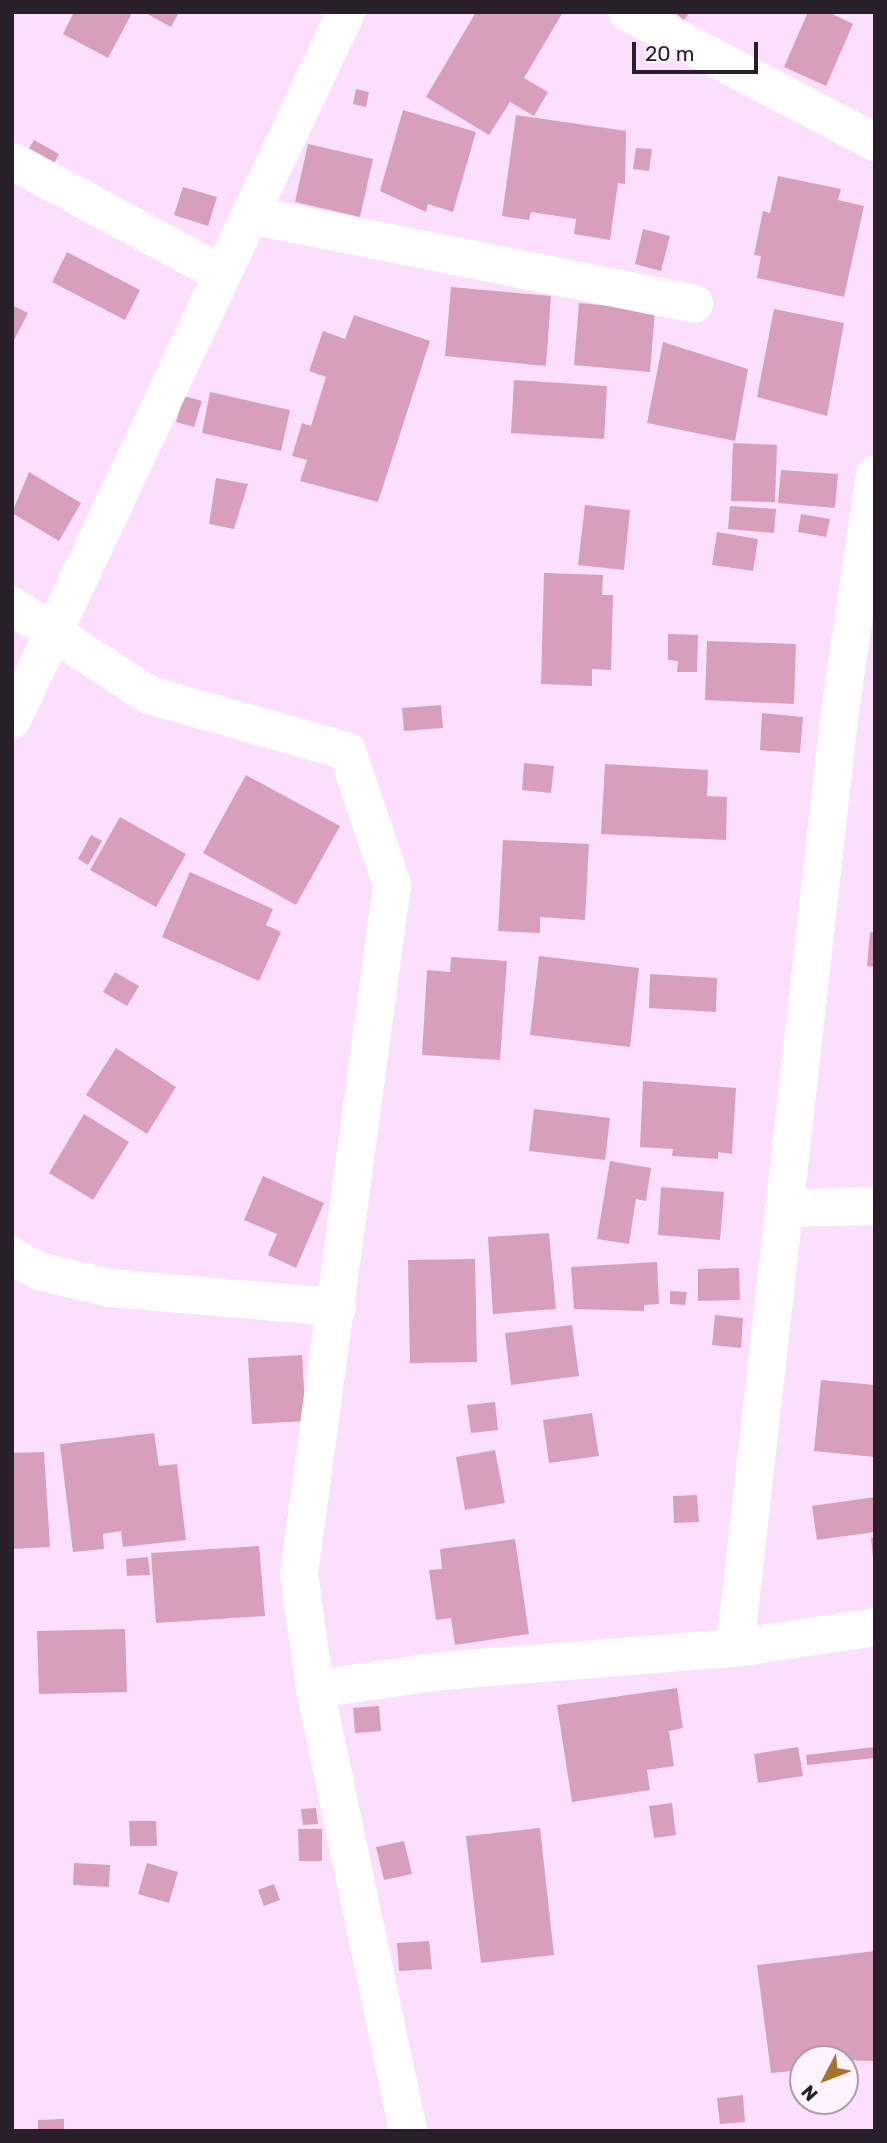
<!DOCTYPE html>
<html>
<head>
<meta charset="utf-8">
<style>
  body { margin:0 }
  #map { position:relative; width:887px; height:2143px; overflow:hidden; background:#fcdffc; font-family:Rubik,sans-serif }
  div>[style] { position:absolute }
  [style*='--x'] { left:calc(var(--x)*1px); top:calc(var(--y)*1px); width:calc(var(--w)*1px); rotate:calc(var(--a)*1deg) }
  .building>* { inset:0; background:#d79fbc }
  .street>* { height:38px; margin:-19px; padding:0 19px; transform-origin:19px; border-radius:19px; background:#fff }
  span { translate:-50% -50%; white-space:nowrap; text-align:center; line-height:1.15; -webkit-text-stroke:5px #fef3fe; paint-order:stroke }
  .frame { position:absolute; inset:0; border:14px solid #291f2a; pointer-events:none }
  .north { position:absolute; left:789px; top:2045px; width:70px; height:70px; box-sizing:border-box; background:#fef3fe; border:2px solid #a99ea9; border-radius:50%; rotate:228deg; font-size:19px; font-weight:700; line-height:28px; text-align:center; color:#291f2a }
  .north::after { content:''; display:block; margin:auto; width:24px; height:32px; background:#a7722b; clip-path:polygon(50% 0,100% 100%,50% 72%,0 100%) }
  .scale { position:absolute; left:632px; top:42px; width:126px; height:32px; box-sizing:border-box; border:4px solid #291f2a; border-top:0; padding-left:9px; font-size:21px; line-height:24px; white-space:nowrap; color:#291f2a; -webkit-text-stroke:5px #fef3fe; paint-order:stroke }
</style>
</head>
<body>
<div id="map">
  <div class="building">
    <div style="clip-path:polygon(74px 12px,127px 12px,131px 15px,108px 58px,63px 34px)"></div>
    <div style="clip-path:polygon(144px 12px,179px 12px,171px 27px)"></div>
    <div style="clip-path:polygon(476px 12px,563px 12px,524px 78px,548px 92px,534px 116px,510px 102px,489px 135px,426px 97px)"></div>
    <div style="clip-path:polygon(674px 12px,690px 12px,684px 20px)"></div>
    <div style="clip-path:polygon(808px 12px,828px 12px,853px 24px,826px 86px,784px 67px)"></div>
    <div style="clip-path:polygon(356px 89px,369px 92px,366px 107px,353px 104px)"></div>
    <div style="clip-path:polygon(403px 110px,476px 132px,453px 212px,428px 204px,426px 212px,380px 191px)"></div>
    <div style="clip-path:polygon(516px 115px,626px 131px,625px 184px,618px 183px,610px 240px,574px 234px,576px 219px,531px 212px,529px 220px,502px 216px)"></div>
    <div style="clip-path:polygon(34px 140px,59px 154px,46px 179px,20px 164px)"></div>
    <div style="clip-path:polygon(308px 144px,373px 159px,360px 217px,295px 202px)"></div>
    <div style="clip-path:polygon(636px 148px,652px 149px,649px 171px,633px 169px)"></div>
    <div style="clip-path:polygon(778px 176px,841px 189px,838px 200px,864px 206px,844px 297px,757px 278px,761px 256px,754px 255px,763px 211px,770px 213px)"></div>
    <div style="clip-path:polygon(183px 187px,217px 197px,208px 226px,174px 215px)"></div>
    <div style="clip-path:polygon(643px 229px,670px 236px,661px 271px,635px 264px)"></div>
    <div style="clip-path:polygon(67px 252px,140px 290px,125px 320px,52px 282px)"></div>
    <div style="clip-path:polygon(451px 287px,551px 296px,546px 366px,445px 356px)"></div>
    <div style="clip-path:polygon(579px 303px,655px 310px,650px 372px,574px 365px)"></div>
    <div style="clip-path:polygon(12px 305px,28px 313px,12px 344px)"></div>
    <div style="clip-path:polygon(774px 309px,844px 323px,827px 416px,757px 397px)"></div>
    <div style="clip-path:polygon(354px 315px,430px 341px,378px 502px,300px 481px,307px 460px,292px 456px,302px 423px,311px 426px,326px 377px,309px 371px,323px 331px,345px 339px)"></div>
    <div style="clip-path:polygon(663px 342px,748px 369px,735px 441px,647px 423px)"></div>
    <div style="clip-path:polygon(514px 380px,607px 386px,604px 439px,511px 433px)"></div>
    <div style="clip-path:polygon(210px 392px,290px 410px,281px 451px,202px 433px)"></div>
    <div style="clip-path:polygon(184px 396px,202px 401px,194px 427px,176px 422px)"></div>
    <div style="clip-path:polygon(733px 443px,777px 445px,775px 502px,731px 501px)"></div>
    <div style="clip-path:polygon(781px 470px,838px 474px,835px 508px,778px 503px)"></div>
    <div style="clip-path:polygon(29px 472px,81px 503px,59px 541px,12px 513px)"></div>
    <div style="clip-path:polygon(216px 478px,248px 484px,234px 529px,209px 524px)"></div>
    <div style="clip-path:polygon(585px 505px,630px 510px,624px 570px,578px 565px)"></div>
    <div style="clip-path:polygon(730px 506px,776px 509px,774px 533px,728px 529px)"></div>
    <div style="clip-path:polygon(801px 514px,830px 519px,826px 537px,798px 532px)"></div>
    <div style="clip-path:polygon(717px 532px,758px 539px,753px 571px,712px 565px)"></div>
    <div style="clip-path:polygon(544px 573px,603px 575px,602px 595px,613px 595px,611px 670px,592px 669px,592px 686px,541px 684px)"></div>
    <div style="clip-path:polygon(668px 634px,698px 635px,697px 672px,677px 672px,678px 661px,668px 660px)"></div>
    <div style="clip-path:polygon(707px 641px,796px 644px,794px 704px,705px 700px)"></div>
    <div style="clip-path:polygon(441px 705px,443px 728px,404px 731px,402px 708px)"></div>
    <div style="clip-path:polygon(762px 713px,803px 717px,800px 753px,760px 750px)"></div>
    <div style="clip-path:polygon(524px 763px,554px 766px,551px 793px,522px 790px)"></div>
    <div style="clip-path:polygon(605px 764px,708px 770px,707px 796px,727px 797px,726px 840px,601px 834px)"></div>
    <div style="clip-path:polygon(246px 775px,340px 826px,296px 905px,203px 853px)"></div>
    <div style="clip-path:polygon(120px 817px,186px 854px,156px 907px,90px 870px)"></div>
    <div style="clip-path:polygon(91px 835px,102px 841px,88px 865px,78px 859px)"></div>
    <div style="clip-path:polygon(503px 840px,589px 844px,585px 920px,540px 917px,540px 933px,498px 931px)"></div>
    <div style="clip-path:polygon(190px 872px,273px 909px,266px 925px,281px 932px,259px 981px,162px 937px)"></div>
    <div style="clip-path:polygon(870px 932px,875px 933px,875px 967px,867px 966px)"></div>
    <div style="clip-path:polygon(539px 956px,639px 968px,630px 1047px,530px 1035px)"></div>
    <div style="clip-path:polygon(451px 957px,507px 961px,500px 1060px,422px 1055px,427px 970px,450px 972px)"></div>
    <div style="clip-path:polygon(115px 972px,139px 986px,127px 1006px,103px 992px)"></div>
    <div style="clip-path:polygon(650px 974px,717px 978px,716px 1012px,649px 1008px)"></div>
    <div style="clip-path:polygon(116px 1048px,176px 1087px,147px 1134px,86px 1095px)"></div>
    <div style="clip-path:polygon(643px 1081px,736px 1088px,732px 1154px,718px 1152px,718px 1159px,672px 1156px,673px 1149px,640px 1147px)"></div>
    <div style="clip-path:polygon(534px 1109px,610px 1118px,605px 1160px,529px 1151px)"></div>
    <div style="clip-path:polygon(84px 1114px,129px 1142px,93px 1200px,49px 1173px)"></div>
    <div style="clip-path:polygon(610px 1161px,651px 1168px,646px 1201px,636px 1199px,629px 1244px,597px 1239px)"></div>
    <div style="clip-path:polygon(263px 1176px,324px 1203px,296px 1268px,268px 1255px,277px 1234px,244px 1220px)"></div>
    <div style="clip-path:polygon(661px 1187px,724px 1192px,720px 1240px,658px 1235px)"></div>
    <div style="clip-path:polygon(549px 1233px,556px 1309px,493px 1314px,488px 1237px)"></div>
    <div style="clip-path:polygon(475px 1259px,477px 1362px,410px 1363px,408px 1260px)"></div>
    <div style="clip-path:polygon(657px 1262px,659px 1304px,644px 1305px,644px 1311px,574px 1309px,571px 1267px)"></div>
    <div style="clip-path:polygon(739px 1268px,740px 1300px,698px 1301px,698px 1269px)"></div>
    <div style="clip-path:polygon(670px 1291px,687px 1292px,685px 1305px,670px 1304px)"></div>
    <div style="clip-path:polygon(715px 1315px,743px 1318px,741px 1348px,712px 1345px)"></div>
    <div style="clip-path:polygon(572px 1325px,579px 1376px,511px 1385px,505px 1333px)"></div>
    <div style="clip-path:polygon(302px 1355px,306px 1421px,252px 1424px,248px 1358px)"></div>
    <div style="clip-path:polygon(821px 1380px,875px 1385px,875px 1457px,814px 1451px)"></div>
    <div style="clip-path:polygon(495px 1402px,498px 1430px,471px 1433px,467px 1405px)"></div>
    <div style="clip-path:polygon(592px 1413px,599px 1456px,549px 1463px,543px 1420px)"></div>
    <div style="clip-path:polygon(154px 1433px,159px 1466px,177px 1464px,186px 1540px,123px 1547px,121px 1531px,103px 1534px,104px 1549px,73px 1552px,60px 1444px)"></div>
    <div style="clip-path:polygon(495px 1450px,505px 1503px,465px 1510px,456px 1457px)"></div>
    <div style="clip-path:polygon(44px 1452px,50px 1547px,12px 1549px,12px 1453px)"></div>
    <div style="clip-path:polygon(697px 1495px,699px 1522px,674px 1523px,673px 1496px)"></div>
    <div style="clip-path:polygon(875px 1497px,875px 1532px,817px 1540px,812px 1506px)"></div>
    <div style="clip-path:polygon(875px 1537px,875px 1556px,873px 1557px,871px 1538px)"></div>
    <div style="clip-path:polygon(515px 1539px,529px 1634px,455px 1645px,451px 1618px,436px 1620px,429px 1570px,442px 1569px,440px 1549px)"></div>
    <div style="clip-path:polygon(259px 1546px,265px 1616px,156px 1623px,151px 1553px)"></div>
    <div style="clip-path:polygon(148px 1557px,150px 1575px,127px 1576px,126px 1559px)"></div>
    <div style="clip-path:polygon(125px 1629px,127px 1692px,39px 1694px,37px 1631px)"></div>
    <div style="clip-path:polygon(677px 1688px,683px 1728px,669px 1731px,674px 1766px,647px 1770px,650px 1790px,572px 1802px,557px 1705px)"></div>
    <div style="clip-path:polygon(379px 1706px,381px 1731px,355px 1733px,353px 1708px)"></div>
    <div style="clip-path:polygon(798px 1747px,803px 1776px,758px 1783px,754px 1754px)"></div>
    <div style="clip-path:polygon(875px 1747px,875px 1758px,807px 1765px,806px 1755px)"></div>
    <div style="clip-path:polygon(672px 1803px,676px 1835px,654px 1838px,649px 1806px)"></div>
    <div style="clip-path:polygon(316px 1808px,318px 1824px,303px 1825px,301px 1809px)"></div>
    <div style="clip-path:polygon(129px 1821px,156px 1821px,157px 1846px,130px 1846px)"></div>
    <div style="clip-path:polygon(540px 1828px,554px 1955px,481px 1963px,466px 1836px)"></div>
    <div style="clip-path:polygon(298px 1829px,322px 1829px,322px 1861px,299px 1861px)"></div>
    <div style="clip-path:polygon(404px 1841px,412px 1874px,384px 1880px,376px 1847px)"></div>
    <div style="clip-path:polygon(74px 1863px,110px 1865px,109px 1887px,73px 1885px)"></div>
    <div style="clip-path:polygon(147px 1863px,178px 1872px,169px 1903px,138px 1894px)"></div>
    <div style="clip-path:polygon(274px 1884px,280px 1900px,264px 1906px,258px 1890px)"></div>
    <div style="clip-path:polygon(429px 1941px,432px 1969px,399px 1971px,397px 1943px)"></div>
    <div style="clip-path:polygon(875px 1951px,875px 2061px,803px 2059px,803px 2070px,771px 2073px,757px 1965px)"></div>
    <div style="clip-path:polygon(743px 2095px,745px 2122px,720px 2124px,717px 2098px)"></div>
    <div style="clip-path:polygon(64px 2119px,64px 2131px,38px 2131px,38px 2120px)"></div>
  </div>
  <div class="street">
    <div style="--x:627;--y:12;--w:280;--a:27.7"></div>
    <div style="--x:12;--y:161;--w:238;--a:28.3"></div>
    <div style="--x:250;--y:215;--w:453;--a:11.3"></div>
    <div style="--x:12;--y:606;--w:163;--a:33"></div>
    <div style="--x:149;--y:695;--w:206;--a:15.8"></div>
    <div style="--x:347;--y:751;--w:141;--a:71.4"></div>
    <div style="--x:392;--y:885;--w:695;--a:97.69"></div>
    <div style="--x:299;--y:1574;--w:116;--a:82.1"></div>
    <div style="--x:315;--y:1689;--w:452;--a:78.1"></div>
    <div style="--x:12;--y:720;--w:783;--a:-64.74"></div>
    <div style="--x:788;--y:1208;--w:87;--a:-1.3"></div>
    <div style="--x:12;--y:1256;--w:31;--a:29"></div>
    <div style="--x:39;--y:1271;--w:73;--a:13.5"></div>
    <div style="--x:110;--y:1288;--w:228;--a:4.8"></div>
    <div style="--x:735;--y:1648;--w:943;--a:-83.61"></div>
    <div style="--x:840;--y:711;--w:239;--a:-81.6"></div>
    <div style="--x:315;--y:1689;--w:127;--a:-8.1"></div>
    <div style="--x:441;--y:1671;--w:295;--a:-4.5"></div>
    <div style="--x:735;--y:1648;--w:142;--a:-8.5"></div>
  </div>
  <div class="frame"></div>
  <div class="north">N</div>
  <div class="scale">20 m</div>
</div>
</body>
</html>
